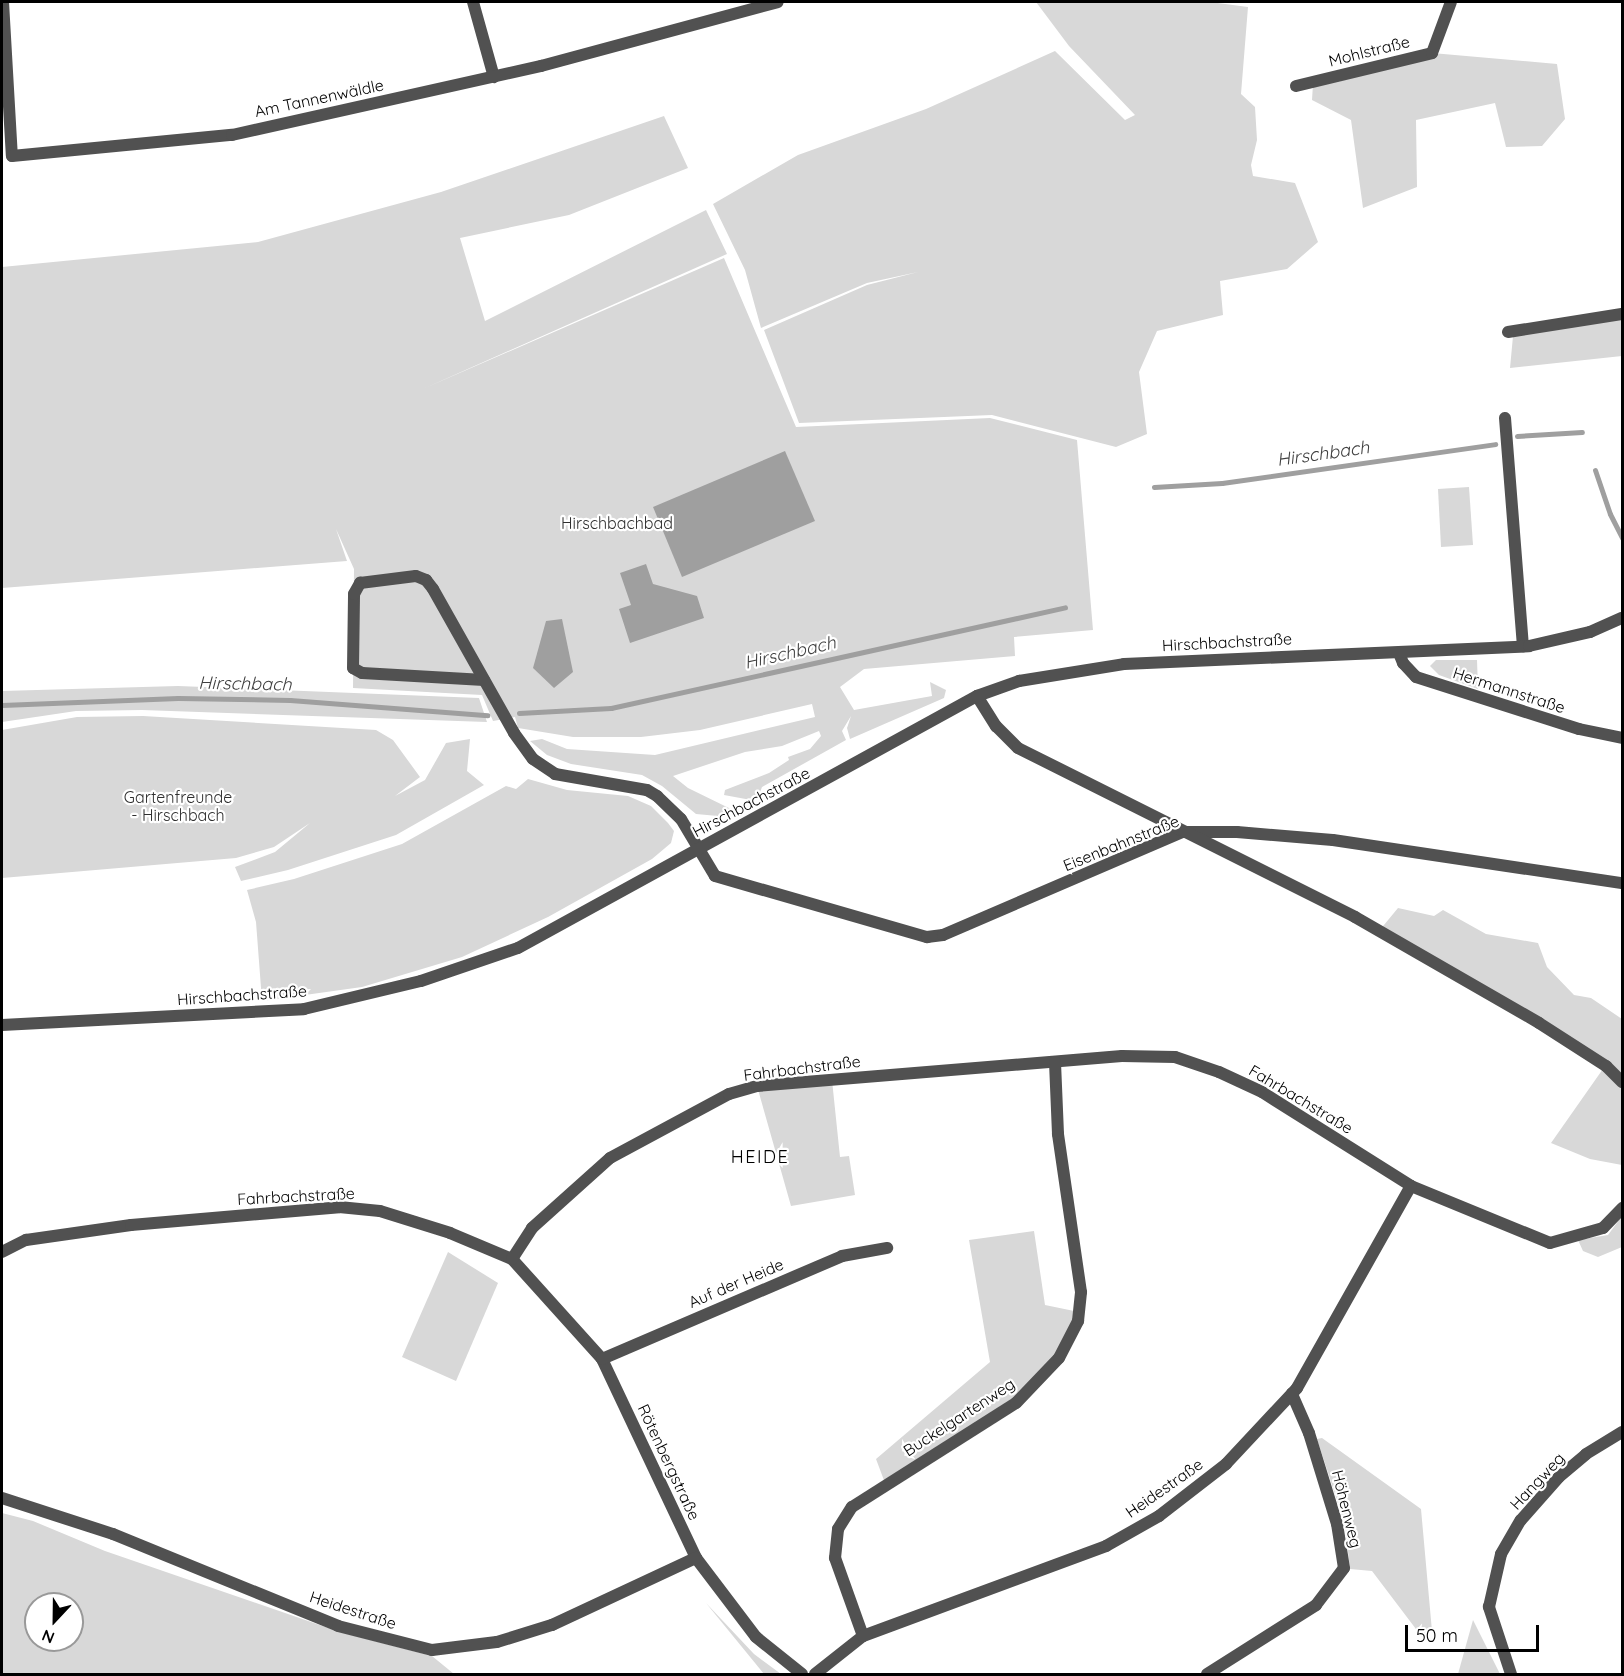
<!DOCTYPE html>
<html>
<head>
<meta charset="utf-8">
<style>
  body { margin:0 }
  #map { position:relative; width:1624px; height:1676px; overflow:hidden; background:#fff; font-family:Quicksand,sans-serif }
  div>[style] { position:absolute }
  [style*='--x'] { left:calc(var(--x)*1px); top:calc(var(--y)*1px); width:calc(var(--w)*1px); rotate:calc(var(--a)*1deg) }
  .green>* { inset:0; background:#d8d8d8 }
  .water>* { inset:0; background:#9f9f9f }
  .stream>* { height:5px; margin:-2.5px; padding:0 2.5px; transform-origin:2.5px; border-radius:2.5px; background:#9f9f9f }
  .pedestrian>* { height:12px; margin:-6px; padding:0 6px; transform-origin:6px; border-radius:6px; background:#515151 }
  .minor>* { height:12px; margin:-6px; padding:0 6px; transform-origin:6px; border-radius:6px; background:#515151 }
  .tertiary>* { height:12px; margin:-6px; padding:0 6px; transform-origin:6px; border-radius:6px; background:#515151 }
  span { translate:-50% -50%; white-space:nowrap; text-align:center; line-height:1.15; -webkit-text-stroke:4.5px #fff; paint-order:stroke }
  .street-label { font-size:16px; color:#000 }
  .park-label { font-size:16px; color:#2f2f2f }
  .water-label { font-size:18px; color:#404040; font-style:italic }
  .neighbourhood-label { font-size:18px; color:#000; letter-spacing:1.5px }
  .frame { position:absolute; inset:0; border:3px solid #000; pointer-events:none }
  .north { position:absolute; left:24px; top:1592px; width:60px; height:60px; box-sizing:border-box; background:#fff; border:2px solid #999; border-radius:50%; rotate:202deg; font-size:16px; font-weight:700; line-height:24px; text-align:center; color:#000 }
  .north::after { content:''; display:block; margin:auto; width:21px; height:27px; background:#000; clip-path:polygon(50% 0,100% 100%,50% 72%,0 100%) }
  .scale { position:absolute; left:1405px; top:1625px; width:134px; height:27px; box-sizing:border-box; border:3px solid #000; border-top:0; padding-left:8px; font-size:18px; line-height:21px; white-space:nowrap; color:#000; -webkit-text-stroke:4px #fff; paint-order:stroke }
</style>
</head>
<body>
<div id="map">
  <div class="green">
    <div style="clip-path:polygon(1036px 2px,1210px 2px,1248px 7px,1241px 94px,1255px 107px,1257px 140px,1251px 165px,1253px 176px,1295px 183px,1318px 242px,1287px 269px,1220px 281px,1223px 315px,1157px 331px,1139px 372px,1147px 434px,1116px 447px,992px 415px,799px 423px,764px 330px,867px 285px,918px 272px,867px 283px,761px 328px,745px 270px,713px 204px,798px 155px,926px 109px,1055px 51px,1125px 120px,1135px 115px,1069px 46px)"></div>
    <div style="clip-path:polygon(1432px 53px,1557px 64px,1565px 119px,1542px 146px,1506px 147px,1495px 103px,1416px 120px,1417px 187px,1363px 208px,1351px 120px,1312px 100px,1313px 84px)"></div>
    <div style="clip-path:polygon(664px 116px,688px 168px,569px 215px,460px 238px,485px 321px,706px 210px,727px 254px,425px 388px,724px 258px,796px 427px,990px 418px,1077px 440px,1093px 630px,1014px 637px,1015px 656px,864px 669px,840px 687px,854px 710px,932px 696px,930px 682px,946px 690px,944px 698px,850px 739px,847px 728px,851px 716px,842px 731px,846px 740px,762px 787px,759px 795px,751px 800px,724px 795px,725px 790px,769px 773px,789px 760px,788px 757px,810px 749px,821px 736px,819px 731px,782px 746px,745px 752px,673px 776px,688px 788px,733px 810px,718px 816px,696px 814px,662px 786px,642px 775px,571px 764px,547px 755px,530px 741px,542px 739px,567px 749px,655px 755px,815px 717px,812px 704px,700px 730px,641px 737px,573px 737px,518px 728px,515px 717px,493px 721px,482px 695px,353px 688px,354px 569px,336px 529px,347px 561px,2px 588px,2px 267px,258px 242px,441px 192px)"></div>
    <div style="clip-path:polygon(1622px 319px,1622px 356px,1510px 368px,1513px 336px)"></div>
    <div style="clip-path:polygon(1469px 487px,1473px 545px,1441px 547px,1438px 489px)"></div>
    <div style="clip-path:polygon(1436px 660px,1477px 660px,1478px 689px,1439px 675px,1430px 666px)"></div>
    <div style="clip-path:polygon(178px 686px,479px 698px,487px 722px,142px 710px,76px 711px,2px 722px,2px 691px)"></div>
    <div style="clip-path:polygon(143px 716px,376px 730px,393px 740px,420px 777px,395px 796px,425px 780px,446px 743px,470px 739px,467px 771px,484px 785px,396px 835px,288px 870px,241px 881px,235px 867px,275px 852px,310px 823px,274px 847px,236px 858px,2px 878px,2px 730px,77px 717px)"></div>
    <div style="clip-path:polygon(528px 779px,567px 790px,628px 796px,651px 806px,668px 823px,674px 831px,671px 843px,652px 859px,548px 917px,462px 957px,362px 987px,262px 1001px,256px 922px,247px 890px,294px 879px,402px 844px,506px 786px,516px 789px)"></div>
    <div style="clip-path:polygon(1398px 908px,1434px 916px,1443px 910px,1486px 934px,1538px 943px,1547px 967px,1574px 995px,1591px 998px,1622px 1019px,1622px 1165px,1590px 1159px,1551px 1143px,1605px 1066px,1379px 931px)"></div>
    <div style="clip-path:polygon(832px 1080px,840px 1157px,849px 1156px,855px 1195px,791px 1206px,757px 1086px)"></div>
    <div style="clip-path:polygon(1622px 1216px,1622px 1247px,1598px 1257px,1583px 1251px,1578px 1240px,1608px 1235px)"></div>
    <div style="clip-path:polygon(1034px 1231px,1045px 1305px,1079px 1312px,1042px 1379px,885px 1483px,876px 1459px,990px 1362px,969px 1240px)"></div>
    <div style="clip-path:polygon(448px 1252px,498px 1283px,456px 1381px,402px 1357px)"></div>
    <div style="clip-path:polygon(1322px 1438px,1421px 1509px,1432px 1631px,1422px 1637px,1372px 1571px,1350px 1569px,1345px 1525px,1317px 1439px)"></div>
    <div style="clip-path:polygon(evenodd,2px 1513px,33px 1521px,105px 1551px,340px 1632px,432px 1656px,454px 1674px,2px 1674px,2px 1513px,36px 1604px,72px 1604px,72px 1640px,36px 1640px,36px 1604px)"></div>
    <div style="clip-path:polygon(706px 1603px,754px 1654px,781px 1674px,764px 1674px)"></div>
    <div style="clip-path:polygon(1473px 1620px,1500px 1674px,1458px 1674px)"></div>
  </div>
  <div class="water">
    <div style="clip-path:polygon(785px 451px,815px 521px,682px 577px,653px 507px)"></div>
    <div style="clip-path:polygon(646px 564px,653px 584px,697px 596px,704px 618px,630px 643px,619px 609px,631px 605px,620px 573px)"></div>
    <div style="clip-path:polygon(562px 619px,573px 672px,554px 688px,533px 668px,546px 621px)"></div>
  </div>
  <div class="stream">
    <div style="--x:1517;--y:436;--w:65;--a:-3.5"></div>
    <div style="--x:1595;--y:470;--w:46;--a:71.2"></div>
    <div style="--x:1610;--y:514;--w:27;--a:63"></div>
    <div style="--x:1154;--y:487;--w:68;--a:-3.4"></div>
    <div style="--x:1222;--y:483;--w:276;--a:-8.1"></div>
    <div style="--x:2;--y:705;--w:176;--a:-2.3"></div>
    <div style="--x:178;--y:698;--w:112;--a:1"></div>
    <div style="--x:290;--y:700;--w:198;--a:4.4"></div>
    <div style="--x:519;--y:713;--w:92;--a:-3.1"></div>
    <div style="--x:611;--y:708;--w:465;--a:-12.5"></div>
  </div>
  <div class="pedestrian">
    <div style="--x:473;--y:2;--w:78;--a:74.4"></div>
  </div>
  <div class="minor">
    <div style="--x:3;--y:2;--w:154;--a:86.7"></div>
    <div style="--x:12;--y:156;--w:221;--a:-5.5"></div>
    <div style="--x:232;--y:135;--w:317;--a:-12.6"></div>
    <div style="--x:541;--y:66;--w:245;--a:-15.1"></div>
    <div style="--x:1296;--y:86;--w:140;--a:-13.6"></div>
    <div style="--x:1432;--y:53;--w:54;--a:-69.6"></div>
    <div style="--x:1508;--y:332;--w:115;--a:-9"></div>
    <div style="--x:1505;--y:418;--w:229;--a:85.5"></div>
    <div style="--x:1399;--y:653;--w:11;--a:68"></div>
    <div style="--x:1403;--y:663;--w:19;--a:47"></div>
    <div style="--x:1416;--y:677;--w:171;--a:17.7"></div>
    <div style="--x:1579;--y:729;--w:44;--a:11.8"></div>
    <div style="--x:484;--y:680;--w:122;--a:-176.7"></div>
    <div style="--x:362;--y:673;--w:10;--a:-151"></div>
    <div style="--x:353;--y:668;--w:74;--a:-89.2"></div>
    <div style="--x:354;--y:594;--w:13;--a:-61"></div>
    <div style="--x:360;--y:583;--w:56;--a:-7.1"></div>
    <div style="--x:416;--y:576;--w:11;--a:22"></div>
    <div style="--x:426;--y:580;--w:11;--a:52"></div>
    <div style="--x:433;--y:589;--w:165;--a:60.6"></div>
    <div style="--x:514;--y:733;--w:32;--a:54"></div>
    <div style="--x:533;--y:759;--w:27;--a:34"></div>
    <div style="--x:555;--y:774;--w:93;--a:9.9"></div>
    <div style="--x:647;--y:790;--w:12;--a:31"></div>
    <div style="--x:657;--y:796;--w:33;--a:44"></div>
    <div style="--x:681;--y:819;--w:66;--a:59.2"></div>
    <div style="--x:715;--y:876;--w:221;--a:16.1"></div>
    <div style="--x:927;--y:937;--w:16;--a:-7"></div>
    <div style="--x:943;--y:935;--w:260;--a:-23.3"></div>
    <div style="--x:1182;--y:832;--w:55;--a:0"></div>
    <div style="--x:1237;--y:832;--w:96;--a:4.8"></div>
    <div style="--x:1333;--y:840;--w:292;--a:8.5"></div>
    <div style="--x:977;--y:696;--w:36;--a:58"></div>
    <div style="--x:996;--y:726;--w:31;--a:45"></div>
    <div style="--x:1018;--y:748;--w:377;--a:26.6"></div>
    <div style="--x:1355;--y:917;--w:212;--a:29.9"></div>
    <div style="--x:1539;--y:1023;--w:80;--a:32.7"></div>
    <div style="--x:1606;--y:1066;--w:23;--a:45"></div>
    <div style="--x:2;--y:1252;--w:27;--a:-27"></div>
    <div style="--x:26;--y:1240;--w:106;--a:-8.1"></div>
    <div style="--x:131;--y:1225;--w:209;--a:-4.9"></div>
    <div style="--x:339;--y:1207;--w:41;--a:5.6"></div>
    <div style="--x:380;--y:1211;--w:73;--a:17.4"></div>
    <div style="--x:450;--y:1233;--w:67;--a:22.8"></div>
    <div style="--x:512;--y:1259;--w:135;--a:48"></div>
    <div style="--x:602;--y:1359;--w:220;--a:64.7"></div>
    <div style="--x:696;--y:1558;--w:99;--a:52.8"></div>
    <div style="--x:756;--y:1637;--w:59;--a:38.8"></div>
    <div style="--x:512;--y:1259;--w:37;--a:-57"></div>
    <div style="--x:532;--y:1228;--w:105;--a:-41.9"></div>
    <div style="--x:610;--y:1158;--w:135;--a:-28.3"></div>
    <div style="--x:729;--y:1094;--w:29;--a:-16"></div>
    <div style="--x:757;--y:1086;--w:366;--a:-4.7"></div>
    <div style="--x:1122;--y:1056;--w:53;--a:1.1"></div>
    <div style="--x:1175;--y:1057;--w:46;--a:18.8"></div>
    <div style="--x:1219;--y:1072;--w:47;--a:24.9"></div>
    <div style="--x:1262;--y:1092;--w:176;--a:32.2"></div>
    <div style="--x:1411;--y:1186;--w:150;--a:22.3"></div>
    <div style="--x:1550;--y:1243;--w:55;--a:-15.8"></div>
    <div style="--x:1603;--y:1228;--w:28;--a:-46"></div>
    <div style="--x:602;--y:1359;--w:261;--a:-23.2"></div>
    <div style="--x:842;--y:1256;--w:46;--a:-10.1"></div>
    <div style="--x:2;--y:1498;--w:117;--a:18"></div>
    <div style="--x:113;--y:1534;--w:243;--a:22.2"></div>
    <div style="--x:338;--y:1626;--w:97;--a:14.3"></div>
    <div style="--x:432;--y:1650;--w:65;--a:-7"></div>
    <div style="--x:497;--y:1642;--w:58;--a:-17.2"></div>
    <div style="--x:552;--y:1625;--w:159;--a:-25"></div>
    <div style="--x:863;--y:1636;--w:83;--a:-109.7"></div>
    <div style="--x:835;--y:1558;--w:29;--a:-84"></div>
    <div style="--x:838;--y:1529;--w:26;--a:-58"></div>
    <div style="--x:852;--y:1507;--w:194;--a:-32.4"></div>
    <div style="--x:1016;--y:1403;--w:62;--a:-46.3"></div>
    <div style="--x:1059;--y:1358;--w:42;--a:-62.8"></div>
    <div style="--x:1078;--y:1321;--w:29;--a:-84"></div>
    <div style="--x:1081;--y:1292;--w:160;--a:-98.3"></div>
    <div style="--x:1058;--y:1134;--w:72;--a:-92.4"></div>
    <div style="--x:815;--y:1674;--w:61;--a:-38.4"></div>
    <div style="--x:863;--y:1636;--w:259;--a:-20.3"></div>
    <div style="--x:1106;--y:1546;--w:61;--a:-29.5"></div>
    <div style="--x:1159;--y:1516;--w:85;--a:-37.8"></div>
    <div style="--x:1226;--y:1464;--w:104;--a:-46.9"></div>
    <div style="--x:1297;--y:1388;--w:232;--a:-60.6"></div>
    <div style="--x:1207;--y:1674;--w:129;--a:-32.3"></div>
    <div style="--x:1316;--y:1605;--w:46;--a:-52.9"></div>
    <div style="--x:1344;--y:1568;--w:45;--a:-99"></div>
    <div style="--x:1337;--y:1524;--w:95;--a:-107.1"></div>
    <div style="--x:1309;--y:1433;--w:43;--a:-113.6"></div>
    <div style="--x:1511;--y:1674;--w:71;--a:-108.2"></div>
    <div style="--x:1489;--y:1607;--w:54;--a:-77.2"></div>
    <div style="--x:1501;--y:1554;--w:39;--a:-60"></div>
    <div style="--x:1521;--y:1520;--w:57;--a:-48.5"></div>
    <div style="--x:1559;--y:1477;--w:35;--a:-40"></div>
    <div style="--x:1586;--y:1454;--w:42;--a:-31.4"></div>
  </div>
  <div class="tertiary">
    <div style="--x:2;--y:1025;--w:302;--a:-3"></div>
    <div style="--x:304;--y:1009;--w:120;--a:-13.5"></div>
    <div style="--x:421;--y:981;--w:102;--a:-18.8"></div>
    <div style="--x:518;--y:948;--w:524;--a:-28.77"></div>
    <div style="--x:977;--y:696;--w:45;--a:-19.7"></div>
    <div style="--x:1019;--y:681;--w:106;--a:-9.2"></div>
    <div style="--x:1124;--y:664;--w:405;--a:-2.5"></div>
    <div style="--x:1529;--y:646;--w:63;--a:-12.9"></div>
    <div style="--x:1590;--y:632;--w:35;--a:-24"></div>
  </div>
  <div class="street-label">
    <span style="left:1369px;top:51px;rotate:-14deg">Mohlstraße</span>
    <span style="left:319px;top:98px;rotate:-12deg">Am Tannenwäldle</span>
    <span style="left:1227px;top:642px;rotate:-3deg">Hirschbachstraße</span>
    <span style="left:1509px;top:690px;rotate:18deg">Hermannstraße</span>
    <span style="left:751px;top:802px;rotate:-28deg">Hirschbachstraße</span>
    <span style="left:1121px;top:843px;rotate:-22deg">Eisenbahnstraße</span>
    <span style="left:242px;top:995px;rotate:-4deg">Hirschbachstraße</span>
    <span style="left:802px;top:1068px;rotate:-7deg">Fahrbachstraße</span>
    <span style="left:1301px;top:1099px;rotate:31deg">Fahrbachstraße</span>
    <span style="left:296px;top:1196px;rotate:-3deg">Fahrbachstraße</span>
    <span style="left:736px;top:1283px;rotate:-23deg">Auf der Heide</span>
    <span style="left:959px;top:1417px;rotate:-33deg">Buckelgartenweg</span>
    <span style="left:669px;top:1462px;rotate:65deg">Rötenbergstraße</span>
    <span style="left:1537px;top:1481px;rotate:-47deg">Hangweg</span>
    <span style="left:1164px;top:1488px;rotate:-35deg">Heidestraße</span>
    <span style="left:1347px;top:1509px;rotate:76deg">Höhenweg</span>
    <span style="left:353px;top:1610px;rotate:18deg">Heidestraße</span>
  </div>
  <div class="park-label">
    <span style="left:617px;top:523px">Hirschbachbad</span>
    <span style="left:178px;top:806px">Gartenfreunde<br>- Hirschbach</span>
  </div>
  <div class="water-label">
    <span style="left:1323px;top:454px;rotate:-8deg">Hirschbach</span>
    <span style="left:790px;top:653px;rotate:-13deg">Hirschbach</span>
    <span style="left:245px;top:684px;rotate:1deg">Hirschbach</span>
  </div>
  <div class="neighbourhood-label">
    <span style="left:760px;top:1157px">HEIDE</span>
  </div>
  <div class="frame"></div>
  <div class="north">N</div>
  <div class="scale">50 m</div>
</div>
</body>
</html>
